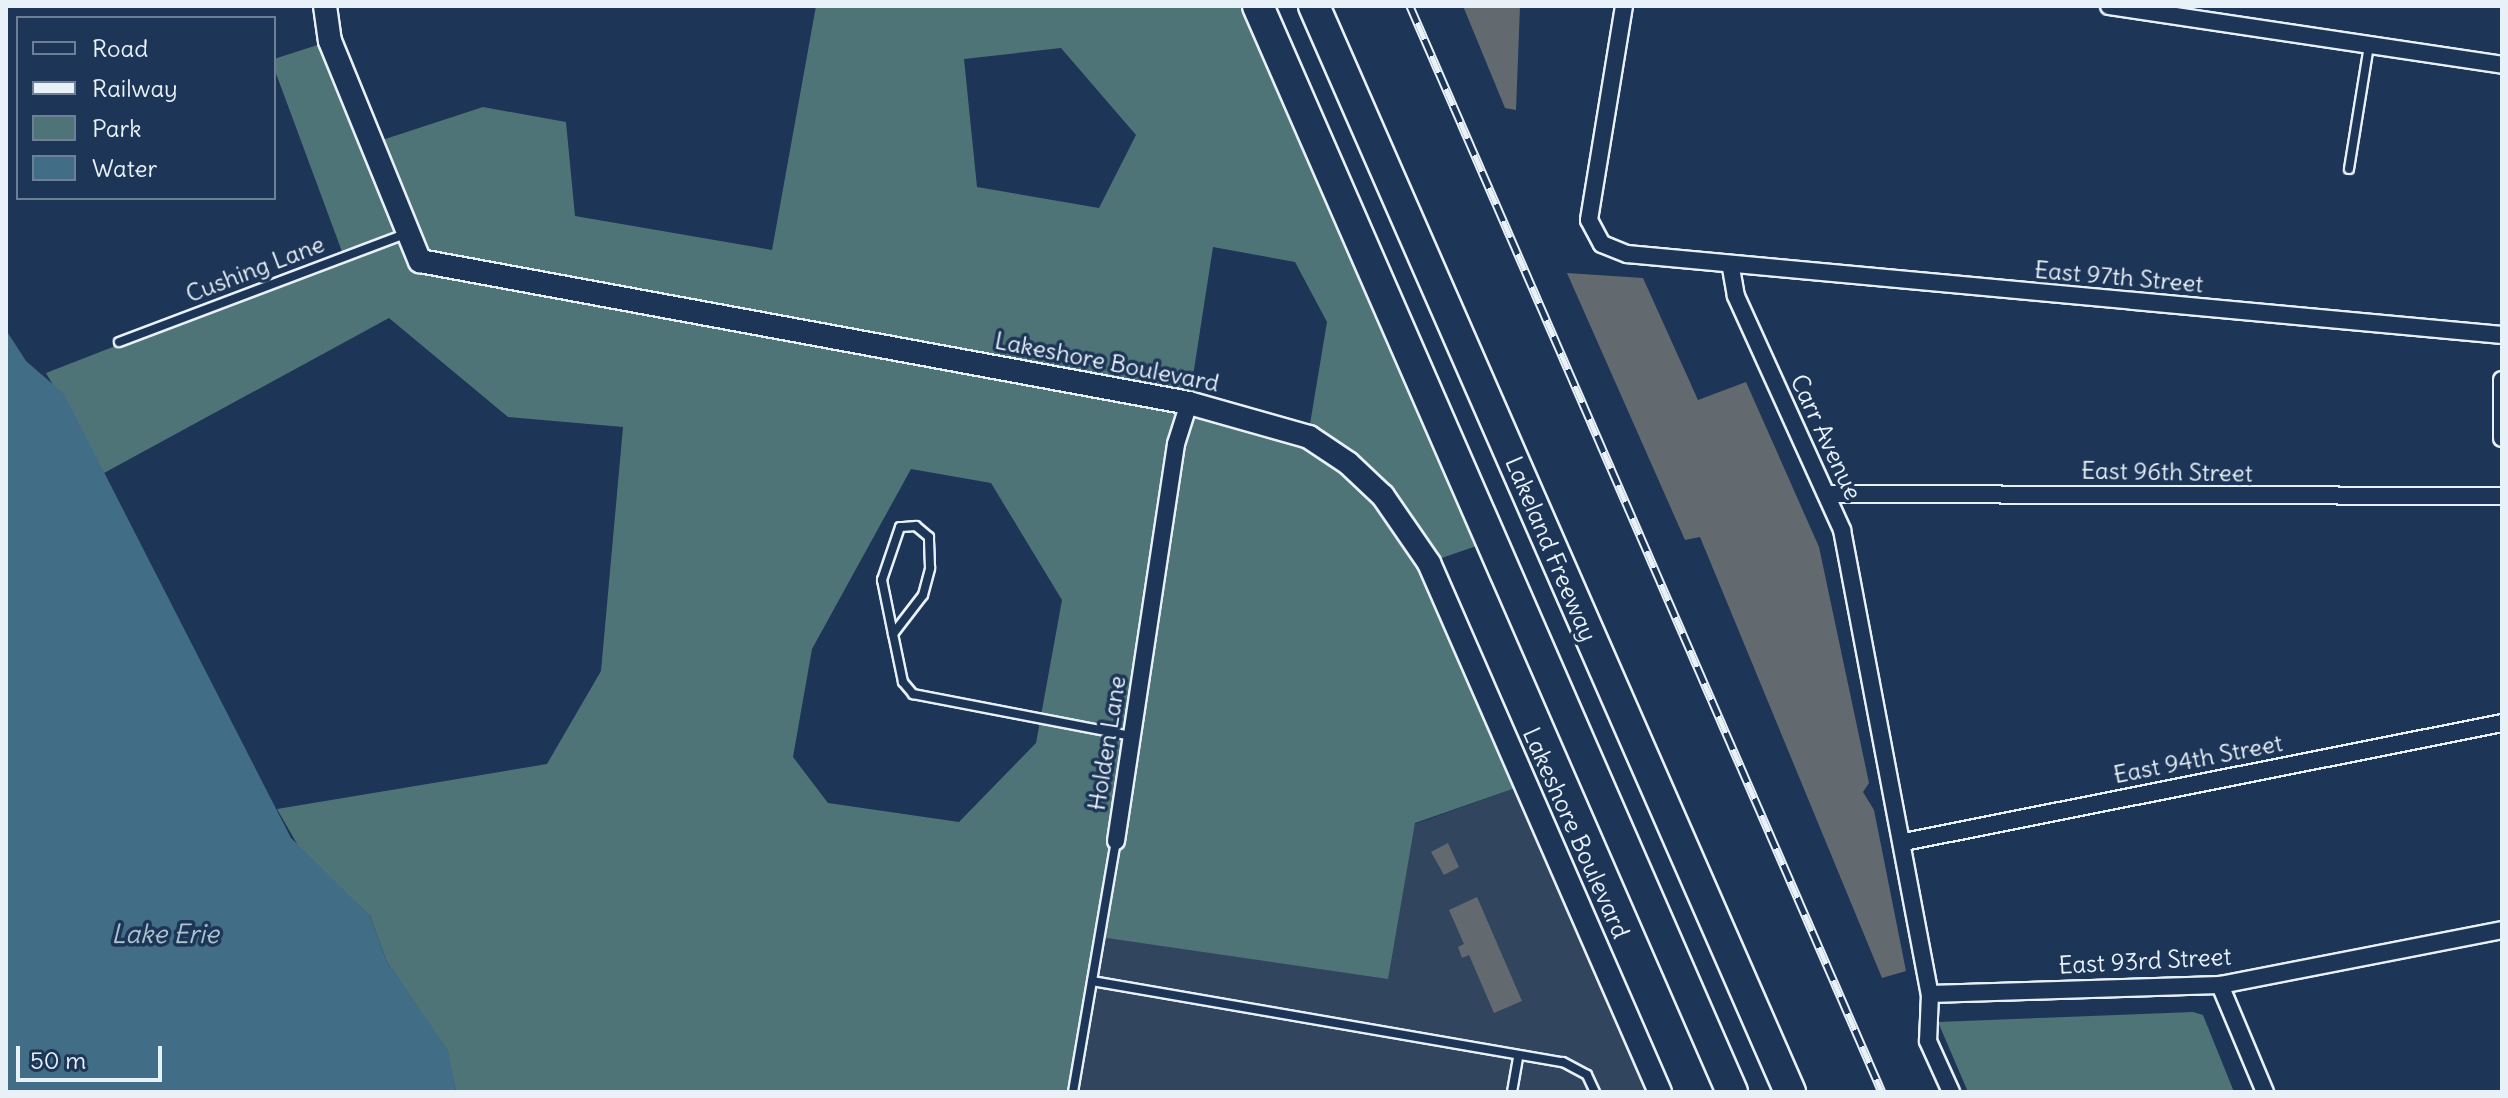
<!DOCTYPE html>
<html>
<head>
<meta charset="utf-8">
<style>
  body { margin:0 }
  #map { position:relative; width:2508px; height:1098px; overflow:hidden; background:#1d3557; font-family:Delius,sans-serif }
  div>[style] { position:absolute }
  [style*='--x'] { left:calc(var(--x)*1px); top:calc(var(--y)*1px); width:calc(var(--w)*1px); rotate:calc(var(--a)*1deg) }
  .built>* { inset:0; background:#32455e }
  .green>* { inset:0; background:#4e7478 }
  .water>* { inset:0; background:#416d87 }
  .building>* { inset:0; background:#636a6f }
  .roads { filter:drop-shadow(2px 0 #e8f1f8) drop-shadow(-2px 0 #e8f1f8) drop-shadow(0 2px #e8f1f8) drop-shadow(0 -2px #e8f1f8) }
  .lane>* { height:8px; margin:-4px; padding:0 4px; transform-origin:4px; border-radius:4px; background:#1d3557 }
  .street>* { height:16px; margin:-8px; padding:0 8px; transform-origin:8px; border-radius:8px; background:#1d3557 }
  .secondary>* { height:22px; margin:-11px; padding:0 11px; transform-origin:11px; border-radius:11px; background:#1d3557 }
  .highway>* { height:30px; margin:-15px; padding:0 15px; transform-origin:15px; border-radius:15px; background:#1d3557 }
  .rail>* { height:9px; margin-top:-4.5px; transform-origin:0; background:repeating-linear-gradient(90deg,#1d3557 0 18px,#e8f1f8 0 36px); box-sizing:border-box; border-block:2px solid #e8f1f8 }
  span { translate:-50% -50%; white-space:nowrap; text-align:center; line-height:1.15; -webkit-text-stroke:7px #1d3557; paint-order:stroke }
  .street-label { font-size:24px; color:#e8f1f8 }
  .water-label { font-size:26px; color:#aec3d0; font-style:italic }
  .frame { position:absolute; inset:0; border:8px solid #e8f1f8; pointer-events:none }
  .legend { position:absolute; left:16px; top:16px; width:260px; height:184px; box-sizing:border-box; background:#1d3557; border:2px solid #6e8097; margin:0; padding:10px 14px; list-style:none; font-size:24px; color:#e8f1f8 }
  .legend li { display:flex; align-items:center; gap:16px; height:40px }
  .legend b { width:40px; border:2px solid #6e8097 }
  .scale { position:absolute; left:16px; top:1046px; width:146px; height:36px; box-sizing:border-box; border:4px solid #e8f1f8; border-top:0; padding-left:10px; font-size:24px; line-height:28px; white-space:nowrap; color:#e8f1f8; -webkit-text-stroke:6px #1d3557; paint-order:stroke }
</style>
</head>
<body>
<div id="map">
  <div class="built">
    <div style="clip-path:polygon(1527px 784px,1660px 1092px,1073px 1092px,1100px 937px)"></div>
  </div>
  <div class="green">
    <div style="clip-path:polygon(evenodd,816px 6px,1258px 6px,1491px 541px,1430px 562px,1527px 784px,1415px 823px,1388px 979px,1100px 937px,1073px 1092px,456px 1092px,447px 1050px,387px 962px,370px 916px,300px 849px,277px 809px,547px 764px,601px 671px,623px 427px,508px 417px,389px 318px,104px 473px,46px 373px,344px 257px,274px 68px,274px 59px,330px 41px,370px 144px,483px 107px,566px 122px,575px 216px,772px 250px,816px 6px,1061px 48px,1136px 135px,1099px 208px,977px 187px,964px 59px,1061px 48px,816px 6px,1213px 247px,1295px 262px,1327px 322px,1308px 436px,1189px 402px,1213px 247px,816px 6px,911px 469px,991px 483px,1062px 600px,1036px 743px,959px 822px,828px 803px,793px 757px,812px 649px,911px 469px)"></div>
    <div style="clip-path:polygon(2193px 1012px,2203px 1015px,2234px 1092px,1968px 1092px,1938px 1022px)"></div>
  </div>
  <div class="water">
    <div style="clip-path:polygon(6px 330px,26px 361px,64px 394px,291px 838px,370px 916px,387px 962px,448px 1050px,456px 1092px,6px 1092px)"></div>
  </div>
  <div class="building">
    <div style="clip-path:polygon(1463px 6px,1520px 6px,1516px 110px,1505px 108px)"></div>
    <div style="clip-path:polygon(1567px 273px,1643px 278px,1698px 400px,1746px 382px,1819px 547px,1869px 783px,1863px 792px,1874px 810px,1906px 971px,1882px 978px,1700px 537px,1685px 540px)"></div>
    <div style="clip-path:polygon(1448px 843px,1459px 867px,1444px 875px,1431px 852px)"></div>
    <div style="clip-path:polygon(1477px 897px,1522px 1001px,1494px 1013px,1469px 955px,1462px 958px,1458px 947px,1464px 944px,1449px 910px)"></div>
  </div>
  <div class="roads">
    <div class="lane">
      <div style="--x:2349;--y:169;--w:126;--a:-80.8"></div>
      <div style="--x:119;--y:342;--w:306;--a:-20.7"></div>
      <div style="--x:893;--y:634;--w:49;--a:-52.4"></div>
      <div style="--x:923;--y:595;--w:28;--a:-75"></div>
      <div style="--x:930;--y:568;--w:31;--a:-92"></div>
      <div style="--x:929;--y:537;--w:17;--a:-140"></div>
      <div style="--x:916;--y:526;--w:16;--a:176"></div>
      <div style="--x:900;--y:527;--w:56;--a:108.8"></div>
      <div style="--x:882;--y:580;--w:55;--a:78.5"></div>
      <div style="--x:893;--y:634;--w:49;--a:78.2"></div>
      <div style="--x:903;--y:682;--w:16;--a:50"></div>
      <div style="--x:913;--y:694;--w:223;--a:10.9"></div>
      <div style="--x:1092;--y:981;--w:478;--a:9.8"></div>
      <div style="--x:1563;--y:1062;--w:27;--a:28"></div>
      <div style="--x:1587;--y:1075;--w:19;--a:65"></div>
      <div style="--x:1073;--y:1092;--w:255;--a:-80.3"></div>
      <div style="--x:1512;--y:1092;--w:36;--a:-80"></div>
    </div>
    <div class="street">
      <div style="--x:1624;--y:6;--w:217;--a:99.3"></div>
      <div style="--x:1589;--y:220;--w:27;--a:62"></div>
      <div style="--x:1602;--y:244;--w:27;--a:22"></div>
      <div style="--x:1627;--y:254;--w:879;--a:5.29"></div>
      <div style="--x:2109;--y:6;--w:397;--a:8.5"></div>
      <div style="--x:1731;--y:268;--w:28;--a:80"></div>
      <div style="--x:1736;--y:296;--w:257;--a:65.6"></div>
      <div style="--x:1842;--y:530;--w:472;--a:79.3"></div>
      <div style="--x:1930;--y:994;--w:47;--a:92.4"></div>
      <div style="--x:1928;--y:1041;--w:56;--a:65.7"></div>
      <div style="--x:2502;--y:380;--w:58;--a:90"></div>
      <div style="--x:1830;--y:494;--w:672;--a:0.17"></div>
      <div style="--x:1116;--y:841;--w:402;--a:-81.4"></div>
      <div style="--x:1176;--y:444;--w:43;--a:-72.4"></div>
      <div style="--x:1904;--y:842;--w:610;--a:-11.25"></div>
      <div style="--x:2220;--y:985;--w:116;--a:67.2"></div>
      <div style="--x:1930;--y:994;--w:290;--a:-1.8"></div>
      <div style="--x:2220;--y:985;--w:287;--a:-11"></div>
    </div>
    <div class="secondary">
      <div style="--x:325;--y:6;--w:35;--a:82"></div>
      <div style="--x:330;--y:41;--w:238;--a:67.8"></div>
      <div style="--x:420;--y:261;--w:782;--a:10.46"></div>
      <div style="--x:1189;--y:403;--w:125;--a:15.8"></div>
      <div style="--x:1309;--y:437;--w:47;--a:33.7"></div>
      <div style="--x:1348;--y:463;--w:48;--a:43.3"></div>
      <div style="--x:1383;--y:496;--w:81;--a:55.5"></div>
      <div style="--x:1429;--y:563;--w:577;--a:66.41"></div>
    </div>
    <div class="highway">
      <div style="--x:1258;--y:6;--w:1185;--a:66.42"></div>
      <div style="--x:1314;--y:6;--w:1186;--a:66.33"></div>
    </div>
  </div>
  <div class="rail">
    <div style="--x:1410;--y:6;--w:1184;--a:66.51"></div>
  </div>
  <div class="street-label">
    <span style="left:255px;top:269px;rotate:-21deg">Cushing Lane</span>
    <span style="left:2119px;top:277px;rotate:5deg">East 97th Street</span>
    <span style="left:1107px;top:362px;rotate:11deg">Lakeshore Boulevard</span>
    <span style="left:1826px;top:437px;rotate:65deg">Carr Avenue</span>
    <span style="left:2167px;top:472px;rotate:1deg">East 96th Street</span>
    <span style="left:1551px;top:549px;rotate:67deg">Lakeland Freeway</span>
    <span style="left:1107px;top:743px;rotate:-81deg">Holden Lane</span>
    <span style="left:2198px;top:759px;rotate:-11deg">East 94th Street</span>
    <span style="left:1576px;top:833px;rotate:66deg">Lakeshore Boulevard</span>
    <span style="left:2145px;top:961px;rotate:-3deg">East 93rd Street</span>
  </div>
  <div class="water-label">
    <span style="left:165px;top:934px">Lake Erie</span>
  </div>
  <div class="frame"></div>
  <ul class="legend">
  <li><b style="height:10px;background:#1d3557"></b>Road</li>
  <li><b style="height:10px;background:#e8f1f8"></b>Railway</li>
  <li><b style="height:22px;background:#4e7478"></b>Park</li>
  <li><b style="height:22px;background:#416d87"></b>Water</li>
  </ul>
  <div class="scale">50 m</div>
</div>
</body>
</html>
